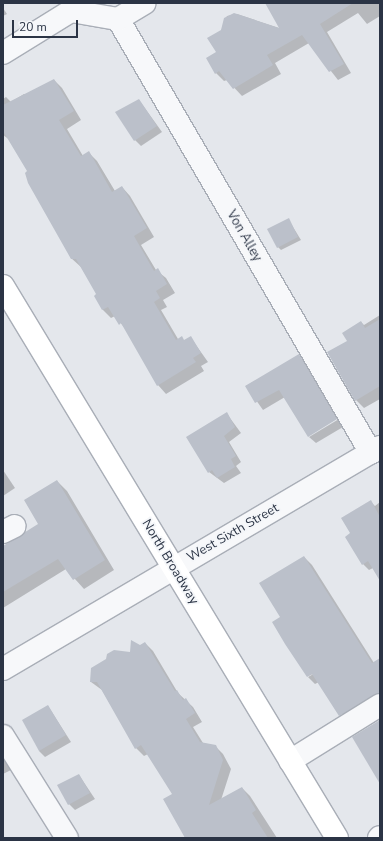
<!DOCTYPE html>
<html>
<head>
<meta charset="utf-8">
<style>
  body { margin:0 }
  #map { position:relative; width:383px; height:841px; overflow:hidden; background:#e4e7ec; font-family:"Nunito Sans",sans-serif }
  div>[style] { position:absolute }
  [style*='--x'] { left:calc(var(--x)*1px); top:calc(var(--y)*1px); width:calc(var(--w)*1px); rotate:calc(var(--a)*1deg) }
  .shadow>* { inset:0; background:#0003 }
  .building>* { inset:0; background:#bbc0ca }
  .roads { filter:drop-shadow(1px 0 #a9aeb7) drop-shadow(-1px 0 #a9aeb7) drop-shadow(0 1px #a9aeb7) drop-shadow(0 -1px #a9aeb7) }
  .minor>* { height:22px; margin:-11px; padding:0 11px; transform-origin:11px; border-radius:11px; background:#f7f8fa }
  .major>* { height:22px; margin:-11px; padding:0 11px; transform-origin:11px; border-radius:11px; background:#fff }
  span { translate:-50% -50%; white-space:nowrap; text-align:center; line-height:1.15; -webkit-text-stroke:3.5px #f4f6f9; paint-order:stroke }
  .street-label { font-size:13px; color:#2b3445 }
  .frame { position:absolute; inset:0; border:4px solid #2b3445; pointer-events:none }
  .scale { position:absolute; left:12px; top:20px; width:66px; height:18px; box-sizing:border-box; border:2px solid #2b3445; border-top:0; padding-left:5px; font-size:12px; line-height:14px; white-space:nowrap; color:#2b3445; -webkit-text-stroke:3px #f4f6f9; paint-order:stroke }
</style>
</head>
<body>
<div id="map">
  <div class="shadow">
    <div style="clip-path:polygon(266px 3px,380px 3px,380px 16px,367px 24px,358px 13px,327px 32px,351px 73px,338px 80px,309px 43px,275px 63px,281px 74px,242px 96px,227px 80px,224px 81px,216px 73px,221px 31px,227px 16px,237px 14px,282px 29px)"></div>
    <div style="clip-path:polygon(3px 8px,7px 14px,3px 16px)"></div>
    <div style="clip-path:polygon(54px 80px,62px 88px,81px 120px,67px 129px,83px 156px,89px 153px,97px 161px,115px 191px,122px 187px,130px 196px,154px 237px,141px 245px,156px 270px,166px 278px,175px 293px,163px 300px,167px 307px,161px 310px,178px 339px,185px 341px,191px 338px,208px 362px,201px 366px,204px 371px,166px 394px,158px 385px,128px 332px,115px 316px,111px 318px,103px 310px,95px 296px,98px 294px,81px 267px,71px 258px,29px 172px,10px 140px,3px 135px,3px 99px,6px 97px,11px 102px,24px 94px,30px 95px)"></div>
    <div style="clip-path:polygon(139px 100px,162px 132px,141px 146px,135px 140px)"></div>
    <div style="clip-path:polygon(288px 219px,301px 240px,281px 250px,278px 247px)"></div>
    <div style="clip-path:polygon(380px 315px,380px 399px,364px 408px,356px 400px,349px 341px,361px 322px,364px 325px)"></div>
    <div style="clip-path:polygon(299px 356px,306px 363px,338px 418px,309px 435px,285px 397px,263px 410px,246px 386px)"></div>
    <div style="clip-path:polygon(227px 414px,241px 433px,229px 442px,241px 462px,236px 466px,241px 473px,224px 483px,209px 472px)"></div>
    <div style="clip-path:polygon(339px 419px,343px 427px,316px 443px,309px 437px)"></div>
    <div style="clip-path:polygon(3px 470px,15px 488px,3px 496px)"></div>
    <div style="clip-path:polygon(57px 481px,67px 491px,114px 570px,84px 589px,66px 569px,3px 608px,3px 549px,39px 525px)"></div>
    <div style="clip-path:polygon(370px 501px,375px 506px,380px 502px,380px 577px,373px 568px,369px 570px,363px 564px,351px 534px)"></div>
    <div style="clip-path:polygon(304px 557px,312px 565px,374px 663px,380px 659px,380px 704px,348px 723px,319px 682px,315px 684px,308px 677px,317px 672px,308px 676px,281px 618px)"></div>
    <div style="clip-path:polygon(145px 643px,153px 651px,178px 693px,193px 707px,202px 722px,193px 727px,203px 743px,215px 746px,223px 754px,231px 769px,221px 800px,242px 788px,250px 796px,277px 838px,187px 838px,173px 794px,148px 754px,144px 756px,136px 748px,102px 690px,91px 682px)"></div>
    <div style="clip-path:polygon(48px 706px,71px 742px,45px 757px,39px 751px)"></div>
    <div style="clip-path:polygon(3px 757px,11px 770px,3px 774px)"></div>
    <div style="clip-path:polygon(79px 775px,95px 799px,75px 810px,69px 804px)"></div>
  </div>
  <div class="building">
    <div style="clip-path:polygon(265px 3px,353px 3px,320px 24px,344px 64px,329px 72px,302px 35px,267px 55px,273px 65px,233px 89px,219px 71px,215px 74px,206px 58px,216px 52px,207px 38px,221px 30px,224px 18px,234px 13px,279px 28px)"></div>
    <div style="clip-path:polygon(54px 79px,74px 111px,59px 120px,81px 156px,89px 151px,112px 192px,122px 186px,147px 228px,134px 236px,154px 271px,158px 268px,167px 284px,156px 291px,160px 298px,154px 302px,176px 340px,182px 336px,184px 340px,191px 336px,201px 353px,193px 358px,196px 362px,157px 386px,121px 323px,119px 325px,108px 307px,102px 310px,94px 296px,96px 294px,76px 259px,71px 259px,28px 183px,25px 173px,27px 171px,3px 131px,3px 105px)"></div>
    <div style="clip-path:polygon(139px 99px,157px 126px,134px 141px,115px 112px)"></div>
    <div style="clip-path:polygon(289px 218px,298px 237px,277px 248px,267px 229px)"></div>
    <div style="clip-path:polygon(380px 319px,380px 386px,355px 401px,327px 352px,347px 341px,342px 333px,361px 321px,365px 328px)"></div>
    <div style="clip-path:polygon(299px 354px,337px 419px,308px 437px,279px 390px,255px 403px,245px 386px)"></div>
    <div style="clip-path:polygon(227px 412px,235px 427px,224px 436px,236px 456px,231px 459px,235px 467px,217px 478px,212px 470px,208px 473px,186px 437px)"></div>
    <div style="clip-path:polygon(57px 480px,105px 560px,73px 580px,58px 559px,3px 592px,3px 546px,38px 524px,24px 500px)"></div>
    <div style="clip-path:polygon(371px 500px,380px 517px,380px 581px,368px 561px,362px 565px,345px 537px,350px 533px,341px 518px)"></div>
    <div style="clip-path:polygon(304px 556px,372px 663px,380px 658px,380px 693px,339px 716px,312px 674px,307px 677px,285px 644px,272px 622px,280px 617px,259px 583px)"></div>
    <div style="clip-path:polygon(131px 640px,140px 645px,145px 642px,175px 691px,177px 690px,183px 700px,186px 698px,195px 713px,186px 719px,200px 742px,216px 745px,223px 760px,209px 805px,242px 787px,256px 810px,252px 813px,268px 838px,185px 838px,163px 799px,172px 794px,141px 745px,135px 749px,97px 682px,90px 682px,91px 668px,106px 659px,107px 654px,114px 650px,130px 652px)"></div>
    <div style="clip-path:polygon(48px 705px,66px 735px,39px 751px,22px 720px)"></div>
    <div style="clip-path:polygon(380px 720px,380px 784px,352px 737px)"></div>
    <div style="clip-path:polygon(79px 774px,90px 793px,68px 805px,57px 785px)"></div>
  </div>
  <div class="roads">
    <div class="minor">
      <div style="--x:118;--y:19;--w:502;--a:59.76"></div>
      <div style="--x:3;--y:53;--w:80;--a:-31.7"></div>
      <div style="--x:71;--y:11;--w:48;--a:9.7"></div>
      <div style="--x:118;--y:19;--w:31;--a:-31"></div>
      <div style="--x:3;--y:532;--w:13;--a:-27"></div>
      <div style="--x:3;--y:669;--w:438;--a:-30.5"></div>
      <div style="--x:3;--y:736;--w:120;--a:57.9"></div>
      <div style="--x:290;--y:761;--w:106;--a:-31.9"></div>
      <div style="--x:379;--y:838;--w:1;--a:-45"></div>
    </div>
    <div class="major">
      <div style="--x:3;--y:286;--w:645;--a:58.82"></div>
    </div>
  </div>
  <div class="street-label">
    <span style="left:244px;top:236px;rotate:60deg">Von Alley</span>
    <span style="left:233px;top:533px;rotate:-30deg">West Sixth Street</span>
    <span style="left:170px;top:562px;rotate:59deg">North Broadway</span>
  </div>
  <div class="frame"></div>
  <div class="scale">20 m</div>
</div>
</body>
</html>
